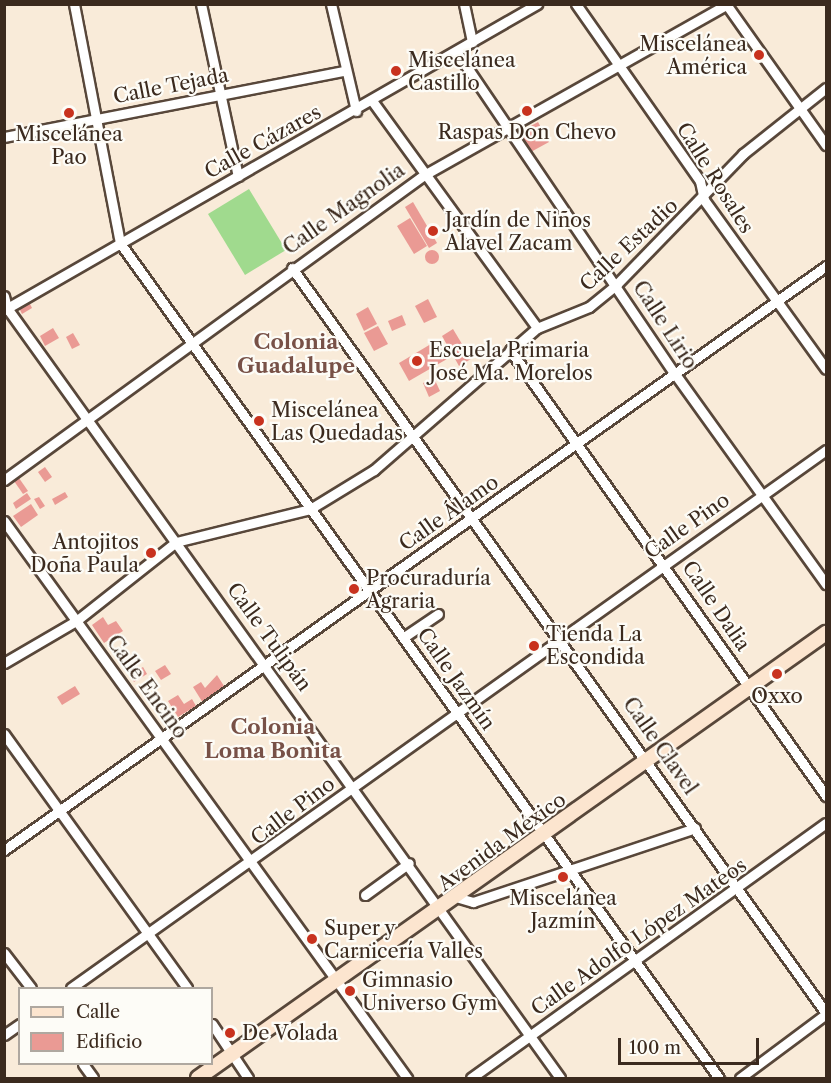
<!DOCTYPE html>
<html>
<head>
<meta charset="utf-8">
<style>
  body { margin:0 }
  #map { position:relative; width:831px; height:1083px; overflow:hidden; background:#f9ebd9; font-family:"Libre Caslon Text",serif }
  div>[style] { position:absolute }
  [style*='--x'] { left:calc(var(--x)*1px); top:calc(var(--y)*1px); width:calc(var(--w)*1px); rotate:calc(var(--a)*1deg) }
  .green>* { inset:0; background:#a0da8e }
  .building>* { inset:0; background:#ea9a94 }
  .round { border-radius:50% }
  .roads { filter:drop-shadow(2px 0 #58473a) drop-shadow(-2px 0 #58473a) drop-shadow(0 2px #58473a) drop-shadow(0 -2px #58473a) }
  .street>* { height:9px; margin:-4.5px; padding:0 4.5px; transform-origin:4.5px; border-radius:4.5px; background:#fff }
  .secondary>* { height:14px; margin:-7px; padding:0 7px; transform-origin:7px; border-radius:7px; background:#fce5cf }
  .dots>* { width:16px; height:16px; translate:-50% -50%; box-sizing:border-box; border:3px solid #fdfcf7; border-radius:50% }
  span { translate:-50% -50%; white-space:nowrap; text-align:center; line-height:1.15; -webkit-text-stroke:4.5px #fdfcf7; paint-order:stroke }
  .poi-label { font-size:20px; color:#3b2a1e }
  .right { translate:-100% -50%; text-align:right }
  .left { translate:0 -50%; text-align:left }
  .street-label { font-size:20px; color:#3b2a1e }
  .neighbourhood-label { font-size:21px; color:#785147; font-weight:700 }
  .frame { position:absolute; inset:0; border:6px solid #3b2a1e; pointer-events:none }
  .legend { position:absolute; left:18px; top:987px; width:195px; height:78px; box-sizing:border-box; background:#fdfcf7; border:2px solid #afa8a0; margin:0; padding:8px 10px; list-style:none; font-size:18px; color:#3b2a1e }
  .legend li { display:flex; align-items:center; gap:12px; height:30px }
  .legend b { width:30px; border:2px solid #afa8a0 }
  .scale { position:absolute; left:618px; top:1038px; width:141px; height:27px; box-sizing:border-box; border:3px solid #3b2a1e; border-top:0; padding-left:8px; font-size:18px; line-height:21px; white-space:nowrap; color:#3b2a1e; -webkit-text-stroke:4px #fdfcf7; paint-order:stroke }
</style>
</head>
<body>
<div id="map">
  <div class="green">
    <div style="clip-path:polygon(249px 189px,286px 250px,245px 275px,208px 214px)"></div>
  </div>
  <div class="building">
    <div style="clip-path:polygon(538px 122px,549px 142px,529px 153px,518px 133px)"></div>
    <div style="clip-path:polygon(413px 202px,437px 243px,429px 248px,405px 207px)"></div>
    <div style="clip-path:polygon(410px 218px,427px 246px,414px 254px,397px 226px)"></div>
    <div class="round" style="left:425px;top:250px;width:14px;height:14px"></div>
    <div style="clip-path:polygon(428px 299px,437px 317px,424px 323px,415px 306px)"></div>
    <div style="clip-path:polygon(28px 300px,32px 308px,22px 314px,18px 306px)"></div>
    <div style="clip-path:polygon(368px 307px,377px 324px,364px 331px,356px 314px)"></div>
    <div style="clip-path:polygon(402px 315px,406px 325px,392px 331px,388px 321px)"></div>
    <div style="clip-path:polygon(378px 326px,388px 344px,374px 351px,364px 333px)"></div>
    <div style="clip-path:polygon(53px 328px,59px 338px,45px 346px,40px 336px)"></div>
    <div style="clip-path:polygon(453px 329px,471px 359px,459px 366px,442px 336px)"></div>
    <div style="clip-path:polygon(73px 333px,80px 345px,72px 349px,66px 337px)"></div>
    <div style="clip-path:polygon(436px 341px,447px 359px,409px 381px,399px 363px)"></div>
    <div style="clip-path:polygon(434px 378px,440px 391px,429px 397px,423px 383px)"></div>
    <div style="clip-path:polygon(45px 467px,52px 477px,45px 482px,38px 472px)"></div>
    <div style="clip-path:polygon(19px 478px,28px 491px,23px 494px,14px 481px)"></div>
    <div style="clip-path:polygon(65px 492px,68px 497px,55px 505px,52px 499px)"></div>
    <div style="clip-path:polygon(27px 493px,31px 499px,16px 509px,13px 503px)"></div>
    <div style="clip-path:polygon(39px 497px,45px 506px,40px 509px,34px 499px)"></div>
    <div style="clip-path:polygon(31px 504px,38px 515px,21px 527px,13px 516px)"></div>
    <div style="clip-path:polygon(103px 617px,108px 625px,116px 621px,123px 631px,104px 643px,92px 625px)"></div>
    <div style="clip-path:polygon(165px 665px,171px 674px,161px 680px,155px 671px)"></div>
    <div style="clip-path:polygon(143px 667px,147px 674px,134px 682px,130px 675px)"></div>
    <div style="clip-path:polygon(217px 675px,224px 686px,203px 703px,193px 687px,201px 682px,205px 688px)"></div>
    <div style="clip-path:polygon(75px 686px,80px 694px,62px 705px,57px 697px)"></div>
    <div style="clip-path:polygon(178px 695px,184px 704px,192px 699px,196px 706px,178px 717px,168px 701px)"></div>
  </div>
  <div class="roads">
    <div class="street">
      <div style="--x:74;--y:4;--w:243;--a:79.1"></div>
      <div style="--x:120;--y:243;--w:1028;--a:54.35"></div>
      <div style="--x:201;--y:4;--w:176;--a:77.9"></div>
      <div style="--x:331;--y:4;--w:110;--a:76.8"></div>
      <div style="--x:464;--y:4;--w:39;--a:78"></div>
      <div style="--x:576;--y:4;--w:216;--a:55"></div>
      <div style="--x:700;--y:181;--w:19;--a:78"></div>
      <div style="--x:704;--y:200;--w:208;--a:54.2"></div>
      <div style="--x:726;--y:4;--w:173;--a:54.7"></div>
      <div style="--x:458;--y:54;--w:387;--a:55.9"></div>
      <div style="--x:675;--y:374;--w:259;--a:54.3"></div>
      <div style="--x:373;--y:102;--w:279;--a:54"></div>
      <div style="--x:4;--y:137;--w:347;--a:-11"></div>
      <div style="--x:292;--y:268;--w:917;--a:54.37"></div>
      <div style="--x:4;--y:296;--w:12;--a:76"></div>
      <div style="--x:7;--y:308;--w:948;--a:54.31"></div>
      <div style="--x:4;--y:310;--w:615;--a:-29.86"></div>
      <div style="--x:510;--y:350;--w:547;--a:54.68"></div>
      <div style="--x:4;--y:480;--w:519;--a:-35.99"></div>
      <div style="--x:424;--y:175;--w:349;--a:-29.4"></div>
      <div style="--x:4;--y:521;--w:688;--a:54.11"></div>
      <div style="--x:404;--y:637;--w:41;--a:-34.1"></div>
      <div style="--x:4;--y:663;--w:83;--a:-30.3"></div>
      <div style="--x:76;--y:621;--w:127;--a:-38.3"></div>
      <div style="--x:176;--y:542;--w:138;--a:-13.8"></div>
      <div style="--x:310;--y:509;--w:75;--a:-31.4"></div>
      <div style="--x:374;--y:470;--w:216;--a:-41.1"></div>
      <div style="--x:537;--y:328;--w:56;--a:-22"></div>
      <div style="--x:589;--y:307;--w:36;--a:-39"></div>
      <div style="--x:617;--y:284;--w:181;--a:-45.9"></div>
      <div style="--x:743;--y:154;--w:106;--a:-38.5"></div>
      <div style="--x:4;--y:734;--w:313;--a:54.2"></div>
      <div style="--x:4;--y:850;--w:1008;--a:-35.39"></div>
      <div style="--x:365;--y:895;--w:54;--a:-36"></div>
      <div style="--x:459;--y:898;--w:15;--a:16"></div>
      <div style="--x:473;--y:902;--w:234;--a:-18.4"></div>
      <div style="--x:4;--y:953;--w:44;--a:52.4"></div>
      <div style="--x:71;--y:988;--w:927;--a:-35.47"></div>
      <div style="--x:212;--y:1024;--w:65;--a:56.3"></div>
      <div style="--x:4;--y:1035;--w:19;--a:-35"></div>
      <div style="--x:83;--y:1064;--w:17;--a:54"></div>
      <div style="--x:471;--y:1078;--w:437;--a:-35.7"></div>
      <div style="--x:740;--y:1078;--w:107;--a:-36.7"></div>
    </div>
    <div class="secondary">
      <div style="--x:198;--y:1078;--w:770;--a:-35.32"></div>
    </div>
  </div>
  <div class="dots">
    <div style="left:759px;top:55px;background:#c8321e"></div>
    <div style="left:396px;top:71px;background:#c8321e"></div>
    <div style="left:527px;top:111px;background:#c8321e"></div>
    <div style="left:69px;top:113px;background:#c8321e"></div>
    <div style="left:433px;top:231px;background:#c8321e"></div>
    <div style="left:417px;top:361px;background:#c8321e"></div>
    <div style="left:259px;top:421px;background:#c8321e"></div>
    <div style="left:151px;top:553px;background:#c8321e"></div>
    <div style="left:354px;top:589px;background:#c8321e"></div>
    <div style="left:534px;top:646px;background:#c8321e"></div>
    <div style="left:777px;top:674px;background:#c8321e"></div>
    <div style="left:563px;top:877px;background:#c8321e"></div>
    <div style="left:312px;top:939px;background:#c8321e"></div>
    <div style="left:350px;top:991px;background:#c8321e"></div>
    <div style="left:230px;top:1033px;background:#c8321e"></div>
  </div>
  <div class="poi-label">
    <span class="right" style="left:747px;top:56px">Miscelánea<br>América</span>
    <span class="left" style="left:408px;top:72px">Miscelánea<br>Castillo</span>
    <span style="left:527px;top:132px">Raspas Don Chevo</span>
    <span style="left:69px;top:146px">Miscelánea<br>Pao</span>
    <span class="left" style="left:445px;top:232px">Jardín de Niños<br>Alavel Zacam</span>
    <span class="left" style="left:429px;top:362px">Escuela Primaria<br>José Ma. Morelos</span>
    <span class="left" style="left:271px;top:422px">Miscelánea<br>Las Quedadas</span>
    <span class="right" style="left:139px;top:554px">Antojitos<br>Doña Paula</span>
    <span class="left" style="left:366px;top:590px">Procuraduría<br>Agraria</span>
    <span class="left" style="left:546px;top:646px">Tienda La<br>Escondida</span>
    <span style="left:777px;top:696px">Oxxo</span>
    <span style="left:563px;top:910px">Miscelánea<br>Jazmín</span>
    <span class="left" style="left:324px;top:940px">Super y<br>Carnicería Valles</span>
    <span class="left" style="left:362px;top:992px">Gimnasio<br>Universo Gym</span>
    <span class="left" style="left:242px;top:1033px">De Volada</span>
  </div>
  <div class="street-label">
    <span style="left:171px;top:86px;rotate:-11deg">Calle Tejada</span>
    <span style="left:263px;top:142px;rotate:-29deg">Calle Cázares</span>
    <span style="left:715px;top:178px;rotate:58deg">Calle Rosales</span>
    <span style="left:344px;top:209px;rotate:-35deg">Calle Magnolia</span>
    <span style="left:629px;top:245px;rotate:-43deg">Calle Estadio</span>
    <span style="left:665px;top:325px;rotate:57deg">Calle Lirio</span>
    <span style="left:449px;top:513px;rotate:-35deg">Calle Álamo</span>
    <span style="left:687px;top:526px;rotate:-35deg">Calle Pino</span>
    <span style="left:716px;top:606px;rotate:56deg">Calle Dalia</span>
    <span style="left:269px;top:637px;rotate:54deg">Calle Tulipán</span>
    <span style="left:456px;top:679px;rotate:55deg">Calle Jazmín</span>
    <span style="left:147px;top:687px;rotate:54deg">Calle Encino</span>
    <span style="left:660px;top:746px;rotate:55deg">Calle Clavel</span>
    <span style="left:293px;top:811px;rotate:-37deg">Calle Pino</span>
    <span style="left:502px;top:842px;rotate:-36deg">Avenida México</span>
    <span style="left:639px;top:937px;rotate:-35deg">Calle Adolfo López Mateos</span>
  </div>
  <div class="neighbourhood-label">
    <span style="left:296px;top:354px">Colonia<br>Guadalupe</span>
    <span style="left:273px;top:739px">Colonia<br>Loma Bonita</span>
  </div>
  <div class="frame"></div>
  <ul class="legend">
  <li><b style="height:8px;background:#fce5cf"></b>Calle</li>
  <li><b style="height:16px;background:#ea9a94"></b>Edificio</li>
  </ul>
  <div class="scale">100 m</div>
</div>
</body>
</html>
